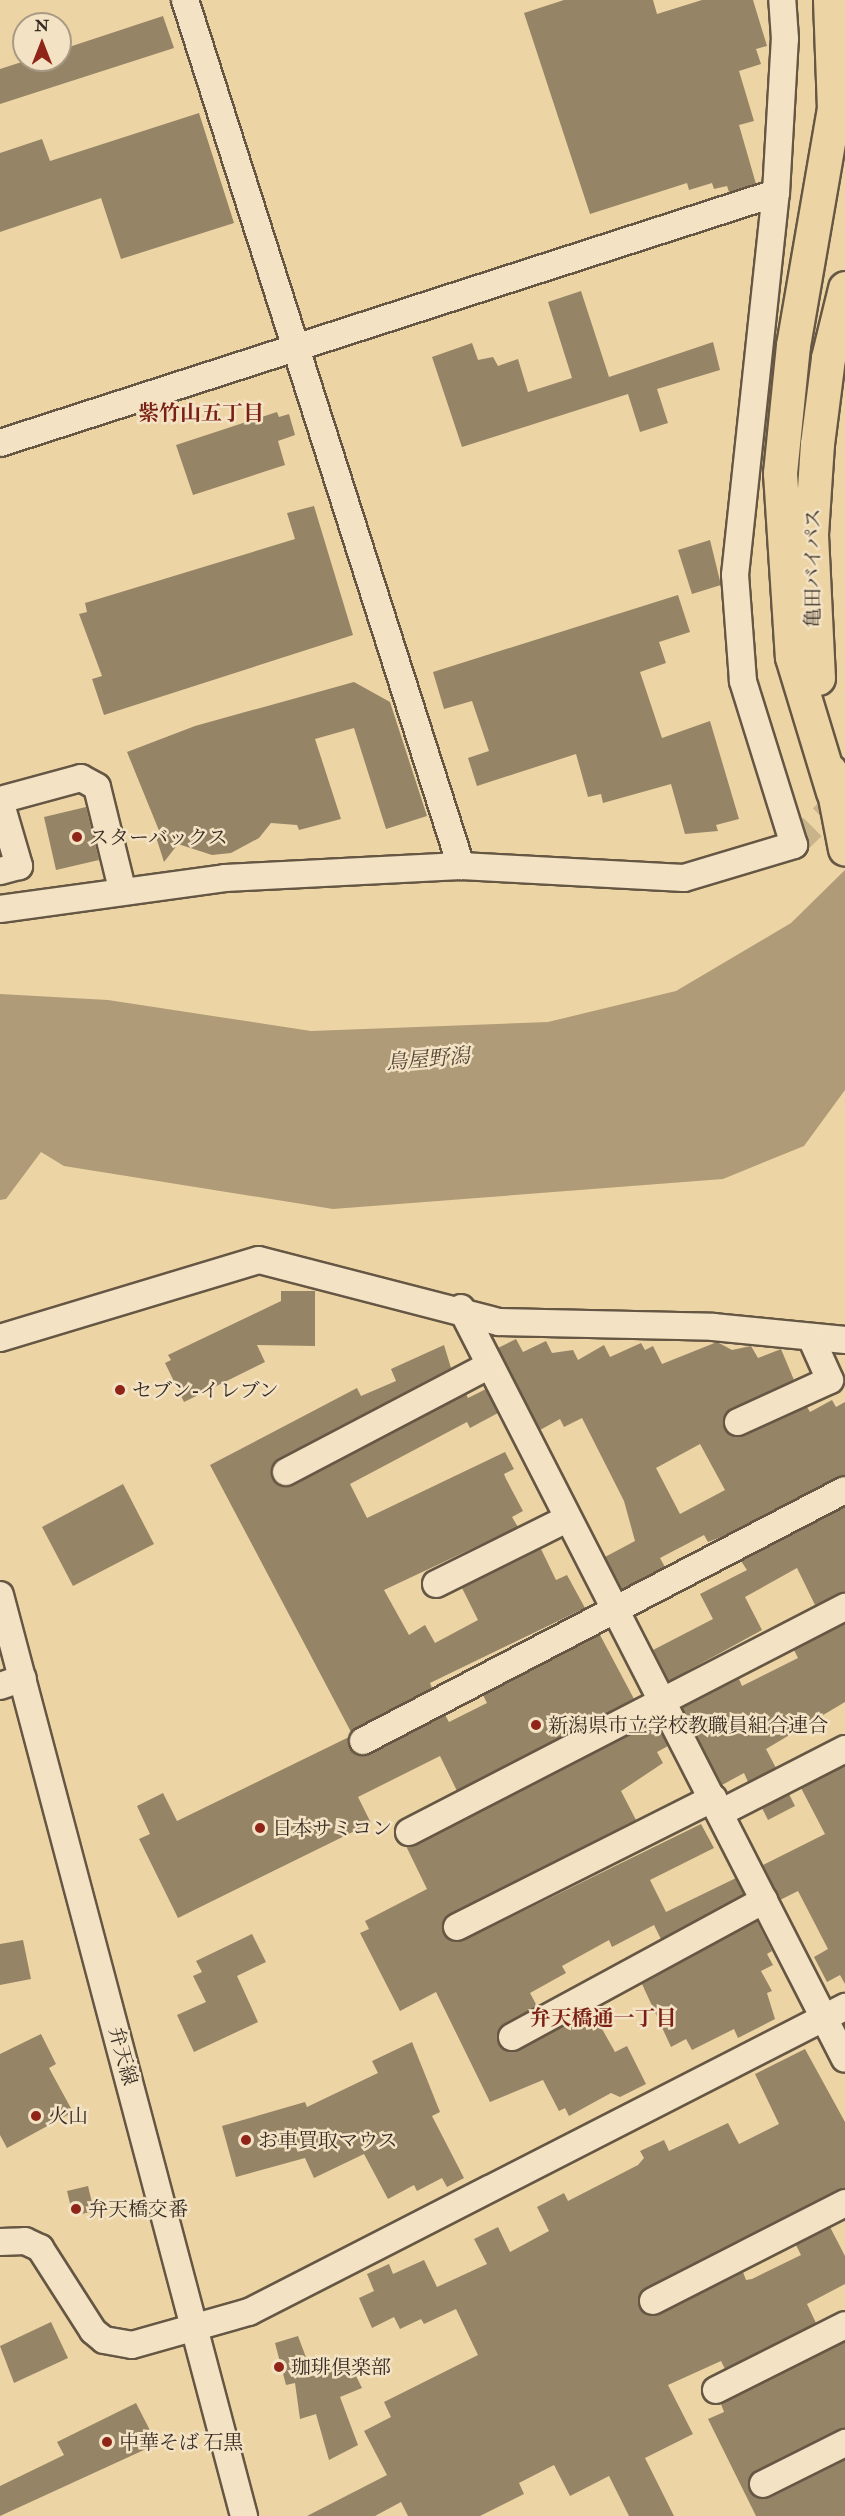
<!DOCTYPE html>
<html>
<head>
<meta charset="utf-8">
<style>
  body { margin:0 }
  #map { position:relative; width:845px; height:2516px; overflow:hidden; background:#edd4a4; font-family:"IM FELL Double Pica","Noto Serif JP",serif }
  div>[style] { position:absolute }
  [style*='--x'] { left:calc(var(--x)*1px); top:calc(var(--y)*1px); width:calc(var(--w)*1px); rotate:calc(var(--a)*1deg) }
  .water>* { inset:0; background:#af9b78 }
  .building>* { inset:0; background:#968467 }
  .minor-tunnel>* { height:26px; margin-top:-13px; transform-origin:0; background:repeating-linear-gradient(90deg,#c9b38a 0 26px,transparent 0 39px) }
  .roads { filter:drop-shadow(2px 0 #655744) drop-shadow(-2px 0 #655744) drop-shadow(0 2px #655744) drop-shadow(0 -2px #655744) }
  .minor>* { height:26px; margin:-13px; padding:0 13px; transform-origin:13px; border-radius:13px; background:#f3e3c4 }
  .highway>* { height:33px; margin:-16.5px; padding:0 16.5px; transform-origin:16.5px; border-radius:16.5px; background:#edd4a4 }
  .dots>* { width:16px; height:16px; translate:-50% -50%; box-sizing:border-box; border:3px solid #f3e3c4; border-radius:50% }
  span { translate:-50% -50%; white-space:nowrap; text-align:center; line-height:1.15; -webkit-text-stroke:5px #f3e3c4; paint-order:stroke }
  .street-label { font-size:20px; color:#382d24 }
  .poi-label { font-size:20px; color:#382d24 }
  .left { translate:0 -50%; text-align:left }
  .neighbourhood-label { font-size:21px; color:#7a1f14; font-weight:700 }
  .water-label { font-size:21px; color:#564839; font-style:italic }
  .north { position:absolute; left:12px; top:12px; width:60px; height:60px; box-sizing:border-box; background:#f3e3c4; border:2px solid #a89a84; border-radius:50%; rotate:0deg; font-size:16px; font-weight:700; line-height:24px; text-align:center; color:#382d24 }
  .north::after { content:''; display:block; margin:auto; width:21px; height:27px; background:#8f2418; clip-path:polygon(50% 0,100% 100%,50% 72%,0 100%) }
</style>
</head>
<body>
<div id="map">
  <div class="water">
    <div style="clip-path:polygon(845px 870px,845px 1090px,804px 1146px,723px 1179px,333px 1209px,64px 1166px,41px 1152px,6px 1199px,0 1200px,0 994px,108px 1000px,311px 1031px,548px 1022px,676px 991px,791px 923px)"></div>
  </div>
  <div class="building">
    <div style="clip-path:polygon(564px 0,653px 0,657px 14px,702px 0,753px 0,767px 46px,756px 49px,761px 64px,739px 71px,754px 121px,739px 125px,756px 184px,729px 192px,727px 186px,714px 189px,712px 183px,689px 190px,687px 183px,590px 214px,524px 13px)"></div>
    <div style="clip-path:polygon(163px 16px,174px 48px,0 104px,0 69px,28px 60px,60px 60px,60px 50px)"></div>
    <div style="clip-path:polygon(199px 113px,234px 223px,121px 259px,101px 198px,0 232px,0 153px,42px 139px,50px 161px)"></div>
    <div style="clip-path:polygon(581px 291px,609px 377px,713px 342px,720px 370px,657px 389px,668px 423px,640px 432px,628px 394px,462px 447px,432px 357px,472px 343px,478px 360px,493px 357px,498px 366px,518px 359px,528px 392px,572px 378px,548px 302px)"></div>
    <div style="clip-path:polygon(277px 412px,279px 417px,289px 414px,295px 435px,278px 441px,285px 465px,193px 495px,176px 445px)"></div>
    <div style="clip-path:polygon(314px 506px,353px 635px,104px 715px,92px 679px,102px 676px,79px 614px,87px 612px,85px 603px,295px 539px,287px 513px)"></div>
    <div style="clip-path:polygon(710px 540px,721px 585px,692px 594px,678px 550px)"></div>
    <div style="clip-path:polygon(678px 595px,690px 632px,659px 642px,666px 663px,640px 672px,662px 738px,710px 721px,739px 819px,716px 825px,718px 831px,685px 834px,671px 784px,603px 803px,601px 794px,588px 797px,576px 754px,477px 786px,468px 758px,489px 751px,472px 701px,444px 709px,433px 672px)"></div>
    <div style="clip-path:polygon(354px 682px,390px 702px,427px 816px,386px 829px,354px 728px,315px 739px,341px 819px,299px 830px,297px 825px,271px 823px,259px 838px,231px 853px,212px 855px,178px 844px,164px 862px,156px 837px,160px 833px,127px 752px,195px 726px)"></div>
    <div style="clip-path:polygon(86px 807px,99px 860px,56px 870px,44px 817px)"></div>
    <div style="clip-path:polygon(281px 1291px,315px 1291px,315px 1346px,257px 1345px,265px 1362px,184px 1402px,165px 1363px,171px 1360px,168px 1355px,281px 1301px)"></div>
    <div style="clip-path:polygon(evenodd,516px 1339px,523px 1352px,546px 1341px,552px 1353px,573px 1350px,578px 1360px,604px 1345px,610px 1357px,641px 1343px,645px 1350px,653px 1346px,662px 1364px,717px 1342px,732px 1350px,751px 1346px,758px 1358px,781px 1349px,794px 1380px,731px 1409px,725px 1429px,744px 1436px,807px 1407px,810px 1412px,832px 1400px,836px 1407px,845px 1402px,845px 1475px,727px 1535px,708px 1542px,704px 1535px,660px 1558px,665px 1567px,622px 1589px,605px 1557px,635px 1541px,624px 1501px,582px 1418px,564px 1427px,560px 1419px,540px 1430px,498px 1348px,516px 1339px,700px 1444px,725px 1490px,680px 1514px,656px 1468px,700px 1444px)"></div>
    <div style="clip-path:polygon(444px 1345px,451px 1368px,279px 1459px,271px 1471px,273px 1479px,293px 1485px,466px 1394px,468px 1398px,486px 1389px,498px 1413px,470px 1428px,467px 1422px,350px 1484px,367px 1518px,505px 1452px,514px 1469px,504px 1474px,506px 1479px,523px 1511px,512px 1517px,518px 1527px,384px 1590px,409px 1635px,425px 1625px,435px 1643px,478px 1620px,462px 1588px,541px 1549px,556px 1580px,567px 1575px,585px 1608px,430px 1683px,432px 1688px,351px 1732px,210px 1465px,357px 1388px,361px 1396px,396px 1381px,391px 1369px)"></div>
    <div style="clip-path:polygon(123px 1484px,154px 1544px,73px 1586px,42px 1527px)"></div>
    <div style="clip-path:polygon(845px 1507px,845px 1592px,815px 1605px,797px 1568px,745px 1597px,762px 1630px,669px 1681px,653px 1650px,713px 1619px,700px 1594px,747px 1570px,741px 1561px)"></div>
    <div style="clip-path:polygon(845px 1624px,845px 1702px,766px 1749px,776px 1768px,748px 1782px,744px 1773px,722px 1785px,682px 1708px,739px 1679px,742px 1686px,798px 1658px,794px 1650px)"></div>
    <div style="clip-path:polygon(600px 1635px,634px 1699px,457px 1791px,440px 1756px,358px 1797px,371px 1823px,178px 1918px,139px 1839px,150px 1834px,137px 1806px,163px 1793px,177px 1821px,349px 1737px,354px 1753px,370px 1754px,445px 1715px,449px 1722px,487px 1703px,483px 1695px)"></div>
    <div style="clip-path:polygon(656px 1722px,668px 1746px,657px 1752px,663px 1763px,621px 1791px,636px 1820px,450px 1914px,442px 1926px,444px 1934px,464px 1940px,701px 1824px,714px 1848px,650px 1880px,666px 1912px,736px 1878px,744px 1894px,661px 1939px,654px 1925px,612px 1947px,609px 1940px,562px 1966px,566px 1973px,530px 1993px,537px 2006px,499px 2030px,499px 2045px,512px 2052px,592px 2011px,615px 2052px,627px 2046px,646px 2084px,620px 2097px,611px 2093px,569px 2116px,565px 2108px,559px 2111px,543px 2080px,490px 2102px,436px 1992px,400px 2011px,360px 1933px,369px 1929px,365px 1921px,427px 1889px,406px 1846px)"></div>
    <div style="clip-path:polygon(845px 1766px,845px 1984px,840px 1975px,827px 1982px,814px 1957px,828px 1949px,798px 1891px,780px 1900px,763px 1865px,825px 1834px,801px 1788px)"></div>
    <div style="clip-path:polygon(789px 1794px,795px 1806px,768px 1820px,762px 1808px)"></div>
    <div style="clip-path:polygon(757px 1921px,772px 1951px,767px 1954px,773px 1965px,761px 1971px,772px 1991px,767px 1993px,775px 2019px,738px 2038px,734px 2029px,692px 2050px,686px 2039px,671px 2047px,642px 1984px)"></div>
    <div style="clip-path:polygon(252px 1934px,266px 1962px,237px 1976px,258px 2022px,194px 2052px,177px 2015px,206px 2002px,193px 1976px,202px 1972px,196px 1961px)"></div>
    <div style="clip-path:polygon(23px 1940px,31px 1979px,0 1985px,0 1944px)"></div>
    <div style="clip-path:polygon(41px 2034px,56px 2064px,49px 2068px,73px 2112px,7px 2148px,0 2135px,0 2054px)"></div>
    <div style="clip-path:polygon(412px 2042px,440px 2112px,432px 2116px,464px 2178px,447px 2187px,442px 2178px,417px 2191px,414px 2185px,388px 2199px,364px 2154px,314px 2178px,305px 2158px,236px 2177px,222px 2126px,305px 2102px,307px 2107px,378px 2073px,372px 2061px)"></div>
    <div style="clip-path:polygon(805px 2049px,845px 2122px,845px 2188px,646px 2288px,638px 2301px,645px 2314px,660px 2314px,743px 2272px,746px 2280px,752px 2279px,801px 2255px,796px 2245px,830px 2227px,845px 2256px,845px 2284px,807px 2304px,816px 2323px,725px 2369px,721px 2361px,668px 2385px,693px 2434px,645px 2458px,674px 2516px,629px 2516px,609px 2476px,570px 2496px,554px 2465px,519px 2483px,524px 2494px,480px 2516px,408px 2516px,401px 2502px,375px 2516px,307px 2516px,387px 2475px,364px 2431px,391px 2417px,384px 2402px,478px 2355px,456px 2309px,424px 2324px,421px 2319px,400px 2329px,394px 2317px,372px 2328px,359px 2298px,374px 2291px,367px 2274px,389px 2264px,393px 2274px,424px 2260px,437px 2287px,487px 2264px,474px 2239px,498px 2227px,510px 2252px,549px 2231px,537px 2207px,564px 2193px,568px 2201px,638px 2165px,644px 2158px,640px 2151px,664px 2140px,669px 2151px,728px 2123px,739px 2144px,779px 2124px,755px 2074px)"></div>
    <div style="clip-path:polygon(88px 2186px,94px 2211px,73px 2216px,67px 2191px)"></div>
    <div style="clip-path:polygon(51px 2322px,68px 2358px,14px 2383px,0 2346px)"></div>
    <div style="clip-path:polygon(298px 2336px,313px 2376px,348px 2360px,362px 2388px,340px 2397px,358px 2445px,329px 2460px,316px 2414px,300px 2419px,295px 2383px,286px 2385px,275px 2343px)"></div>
    <div style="clip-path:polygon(845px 2342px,845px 2428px,756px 2471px,748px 2484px,755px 2497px,769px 2498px,845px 2460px,845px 2516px,756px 2516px,708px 2419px,724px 2412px,721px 2404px)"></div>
    <div style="clip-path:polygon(136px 2403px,157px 2444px,0 2516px,0 2486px,64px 2455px,57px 2442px)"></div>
  </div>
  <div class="minor-tunnel">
    <div style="--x:794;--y:845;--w:71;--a:-44.4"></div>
  </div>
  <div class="roads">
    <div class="minor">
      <div style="--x:185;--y:0;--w:909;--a:72.32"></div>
      <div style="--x:0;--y:443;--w:815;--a:-17.86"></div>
      <div style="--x:0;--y:800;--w:84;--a:-15.2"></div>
      <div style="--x:81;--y:778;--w:18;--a:29"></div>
      <div style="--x:97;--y:787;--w:105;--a:76.2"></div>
      <div style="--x:0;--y:801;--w:68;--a:73.7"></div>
      <div style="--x:19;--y:866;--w:20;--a:165"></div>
      <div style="--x:0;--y:909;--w:227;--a:-7.8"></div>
      <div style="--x:225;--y:878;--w:236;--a:-2.9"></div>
      <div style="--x:461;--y:866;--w:223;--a:3.1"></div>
      <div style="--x:684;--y:878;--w:115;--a:-16.7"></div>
      <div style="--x:794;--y:845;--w:172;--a:-107.3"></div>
      <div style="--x:743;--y:681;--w:106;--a:-94.3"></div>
      <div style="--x:735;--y:575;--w:384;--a:-83.9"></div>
      <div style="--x:776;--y:193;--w:154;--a:-86.7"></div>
      <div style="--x:785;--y:39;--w:39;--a:-94"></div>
      <div style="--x:461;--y:1308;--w:843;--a:62.92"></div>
      <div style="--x:0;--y:1338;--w:270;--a:-16.8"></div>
      <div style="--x:259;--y:1260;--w:248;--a:14.5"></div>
      <div style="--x:499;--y:1322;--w:214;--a:1.3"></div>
      <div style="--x:713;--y:1327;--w:133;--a:5.6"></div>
      <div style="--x:738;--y:1422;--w:101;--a:-24.5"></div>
      <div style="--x:830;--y:1380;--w:44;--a:-114.2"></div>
      <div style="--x:286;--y:1472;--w:228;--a:-27.7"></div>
      <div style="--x:436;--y:1584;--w:144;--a:-26.4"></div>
      <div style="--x:0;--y:1595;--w:953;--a:75.16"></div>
      <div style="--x:0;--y:1686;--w:24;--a:-19"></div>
      <div style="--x:363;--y:1741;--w:543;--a:-27.51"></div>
      <div style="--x:722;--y:1812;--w:138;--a:-27.1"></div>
      <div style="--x:409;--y:1832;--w:491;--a:-27.3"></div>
      <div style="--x:457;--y:1927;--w:287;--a:-26.7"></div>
      <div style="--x:512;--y:2037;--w:287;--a:-28.5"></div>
      <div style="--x:0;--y:2242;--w:25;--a:-2"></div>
      <div style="--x:25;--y:2241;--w:17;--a:25"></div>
      <div style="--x:40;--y:2248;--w:98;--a:57.4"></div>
      <div style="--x:93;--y:2331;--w:14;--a:39"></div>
      <div style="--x:104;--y:2340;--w:28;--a:10"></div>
      <div style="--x:132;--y:2345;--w:122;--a:-15.8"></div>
      <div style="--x:249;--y:2312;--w:670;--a:-27.1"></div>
      <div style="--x:653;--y:2301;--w:216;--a:-27"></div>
      <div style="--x:716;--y:2390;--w:144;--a:-26.7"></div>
      <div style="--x:763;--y:2484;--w:92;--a:-26.6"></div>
    </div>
    <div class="highway">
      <div style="--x:830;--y:0;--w:108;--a:87.9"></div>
      <div style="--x:834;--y:108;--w:241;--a:99.8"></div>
      <div style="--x:793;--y:345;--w:129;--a:95.8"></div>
      <div style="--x:780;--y:473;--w:184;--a:86.3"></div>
      <div style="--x:792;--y:657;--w:141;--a:73.1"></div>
      <div style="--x:818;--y:678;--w:144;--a:-92.8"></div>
      <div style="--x:811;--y:534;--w:90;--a:-86.2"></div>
      <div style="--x:817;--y:444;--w:87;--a:-82.7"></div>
      <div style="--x:828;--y:358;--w:72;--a:-76.3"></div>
      <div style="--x:830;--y:771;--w:79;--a:79.1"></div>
    </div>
  </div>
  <div class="dots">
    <div style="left:77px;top:837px;background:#8f2418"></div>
    <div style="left:120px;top:1390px;background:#8f2418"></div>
    <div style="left:536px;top:1725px;background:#8f2418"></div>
    <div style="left:260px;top:1828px;background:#8f2418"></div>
    <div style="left:36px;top:2116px;background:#8f2418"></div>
    <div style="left:246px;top:2140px;background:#8f2418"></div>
    <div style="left:76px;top:2209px;background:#8f2418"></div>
    <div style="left:279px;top:2367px;background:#8f2418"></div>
    <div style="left:107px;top:2442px;background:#8f2418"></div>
  </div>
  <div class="street-label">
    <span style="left:813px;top:568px;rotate:-90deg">亀田バイパス</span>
    <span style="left:123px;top:2056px;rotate:75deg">弁天線</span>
  </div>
  <div class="poi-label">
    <span class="left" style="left:89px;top:837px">スターバックス</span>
    <span class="left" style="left:132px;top:1390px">セブン-イレブン</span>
    <span class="left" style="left:548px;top:1725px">新潟県市立学校教職員組合連合</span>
    <span class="left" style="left:272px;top:1828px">日本サミコン</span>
    <span class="left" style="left:48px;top:2116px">火山</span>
    <span class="left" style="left:258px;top:2140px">お車買取マウス</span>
    <span class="left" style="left:88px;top:2209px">弁天橋交番</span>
    <span class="left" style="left:291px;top:2367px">珈琲倶楽部</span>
    <span class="left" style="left:119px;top:2442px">中華そば 石黒</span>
  </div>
  <div class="neighbourhood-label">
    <span style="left:201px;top:414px">紫竹山五丁目</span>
    <span style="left:603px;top:2019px">弁天橋通一丁目</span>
  </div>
  <div class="water-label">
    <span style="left:428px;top:1060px;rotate:-5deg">鳥屋野潟</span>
  </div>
  <div class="north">N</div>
</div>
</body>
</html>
